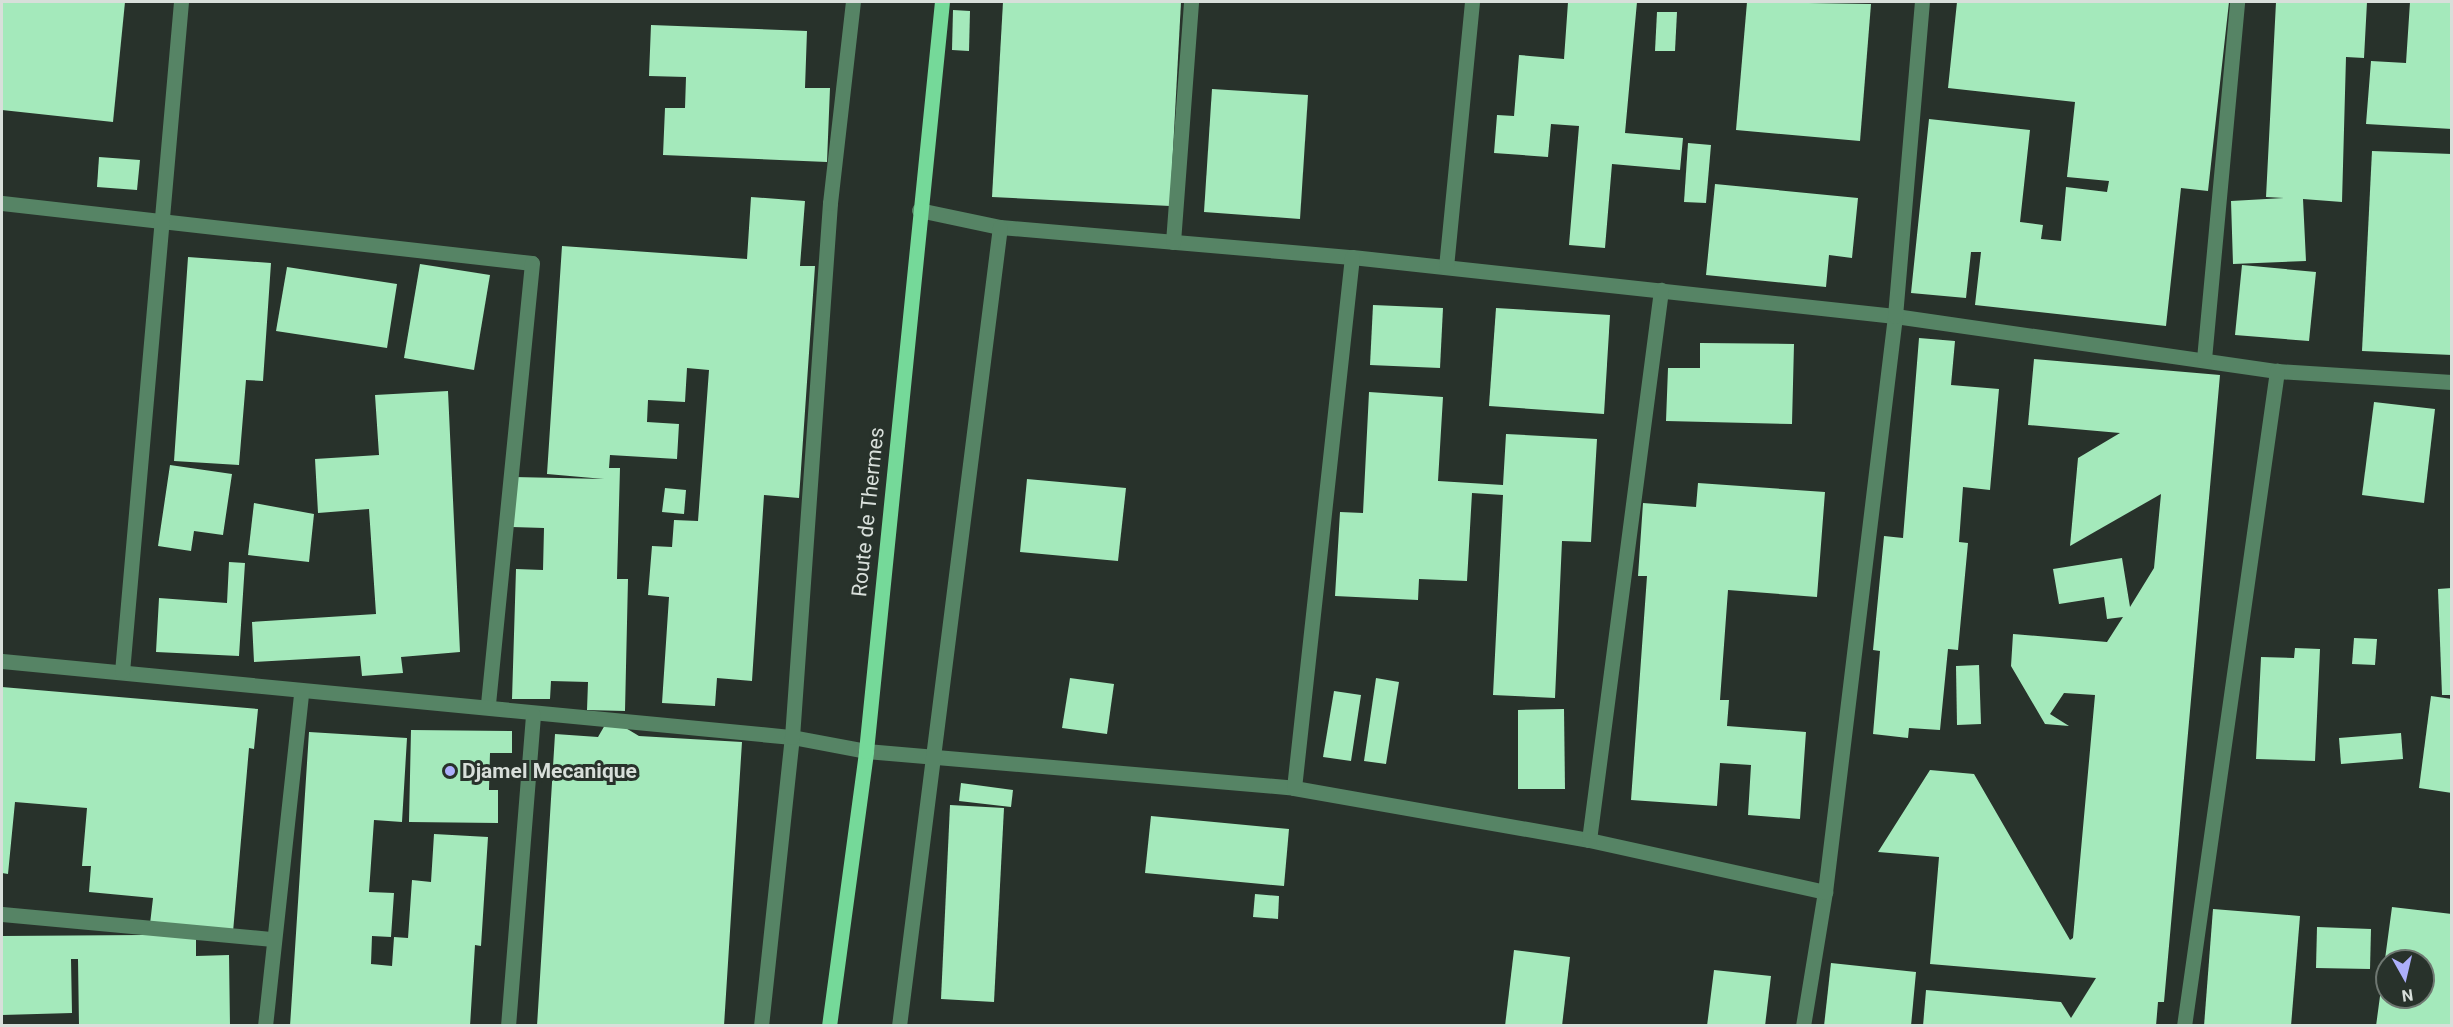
<!DOCTYPE html>
<html>
<head>
<meta charset="utf-8">
<style>
  body { margin:0 }
  #map { position:relative; width:2453px; height:1027px; overflow:hidden; background:#28322b; font-family:Roboto,sans-serif }
  div>[style] { position:absolute }
  [style*='--x'] { left:calc(var(--x)*1px); top:calc(var(--y)*1px); width:calc(var(--w)*1px); rotate:calc(var(--a)*1deg) }
  .building>* { inset:0; background:#a4e9bb }
  .minor>* { height:15px; margin:-7.5px; padding:0 7.5px; transform-origin:7.5px; border-radius:7.5px; background:#568465 }
  .major>* { height:15px; margin:-7.5px; padding:0 7.5px; transform-origin:7.5px; border-radius:7.5px; background:#75d999 }
  .dots>* { width:16px; height:16px; translate:-50% -50%; box-sizing:border-box; border:3px solid #28322b; border-radius:50% }
  span { translate:-50% -50%; white-space:nowrap; text-align:center; line-height:1.15; -webkit-text-stroke:6px #28322b; paint-order:stroke }
  .street-label { font-size:21px; color:#d8dfda }
  .poi-label { font-size:21px; color:#d8dfda; font-weight:700 }
  .left { translate:0 -50%; text-align:left }
  .frame { position:absolute; inset:0; border:3px solid #d8dfda; pointer-events:none }
  .north { position:absolute; left:2375px; top:949px; width:60px; height:60px; box-sizing:border-box; background:#28322b; border:2px solid #6e7771; border-radius:50%; rotate:172deg; font-size:16px; font-weight:700; line-height:24px; text-align:center; color:#d8dfda }
  .north::after { content:''; display:block; margin:auto; width:21px; height:27px; background:#acaffb; clip-path:polygon(50% 0,100% 100%,50% 72%,0 100%) }
</style>
</head>
<body>
<div id="map">
  <div class="building">
    <div style="clip-path:polygon(2px 2px,125px 2px,113px 122px,2px 110px)"></div>
    <div style="clip-path:polygon(1003px 2px,1181px 2px,1170px 206px,992px 197px)"></div>
    <div style="clip-path:polygon(1568px 2px,1637px 2px,1625px 133px,1683px 138px,1680px 170px,1612px 164px,1605px 248px,1569px 245px,1579px 126px,1551px 124px,1548px 157px,1494px 153px,1497px 115px,1514px 116px,1519px 55px,1564px 59px)"></div>
    <div style="clip-path:polygon(1747px 2px,1871px 4px,1860px 141px,1736px 130px)"></div>
    <div style="clip-path:polygon(1957px 2px,2229px 2px,2208px 191px,2181px 188px,2166px 326px,1975px 305px,1981px 252px,1971px 252px,1966px 298px,1911px 293px,1929px 119px,2030px 130px,2020px 222px,2043px 225px,2041px 239px,2061px 241px,2066px 187px,2107px 192px,2109px 181px,2067px 177px,2075px 102px,1948px 88px)"></div>
    <div style="clip-path:polygon(2276px 2px,2367px 2px,2364px 58px,2346px 57px,2342px 202px,2303px 199px,2306px 261px,2233px 264px,2231px 201px,2284px 198px,2266px 197px)"></div>
    <div style="clip-path:polygon(2410px 2px,2452px 2px,2452px 129px,2366px 124px,2371px 61px,2406px 63px)"></div>
    <div style="clip-path:polygon(953px 10px,970px 11px,969px 51px,952px 50px)"></div>
    <div style="clip-path:polygon(1657px 12px,1677px 12px,1675px 51px,1655px 51px)"></div>
    <div style="clip-path:polygon(651px 25px,807px 31px,805px 88px,830px 88px,827px 162px,663px 155px,665px 108px,685px 108px,686px 77px,649px 76px)"></div>
    <div style="clip-path:polygon(1212px 89px,1308px 95px,1300px 219px,1204px 212px)"></div>
    <div style="clip-path:polygon(1688px 143px,1711px 145px,1706px 203px,1684px 202px)"></div>
    <div style="clip-path:polygon(2372px 151px,2452px 154px,2452px 355px,2362px 351px)"></div>
    <div style="clip-path:polygon(99px 157px,140px 160px,137px 190px,97px 187px)"></div>
    <div style="clip-path:polygon(1715px 184px,1858px 198px,1852px 258px,1829px 255px,1826px 287px,1706px 275px)"></div>
    <div style="clip-path:polygon(751px 197px,805px 201px,800px 266px,815px 266px,799px 498px,764px 495px,752px 681px,717px 678px,715px 706px,662px 703px,669px 597px,648px 595px,652px 546px,672px 547px,674px 520px,698px 521px,709px 370px,687px 368px,685px 402px,648px 400px,647px 422px,679px 424px,677px 459px,610px 455px,609px 468px,620px 468px,617px 579px,628px 579px,625px 711px,587px 710px,588px 682px,551px 681px,550px 699px,512px 699px,516px 569px,543px 570px,544px 528px,512px 527px,514px 477px,604px 479px,547px 474px,562px 246px,747px 259px)"></div>
    <div style="clip-path:polygon(188px 257px,271px 263px,263px 381px,246px 380px,239px 465px,174px 461px)"></div>
    <div style="clip-path:polygon(420px 264px,490px 275px,474px 370px,404px 358px)"></div>
    <div style="clip-path:polygon(2242px 265px,2316px 272px,2309px 341px,2235px 335px)"></div>
    <div style="clip-path:polygon(287px 267px,397px 284px,387px 348px,276px 331px)"></div>
    <div style="clip-path:polygon(1373px 305px,1443px 308px,1440px 368px,1370px 365px)"></div>
    <div style="clip-path:polygon(1496px 308px,1610px 315px,1604px 414px,1489px 406px)"></div>
    <div style="clip-path:polygon(1919px 338px,1955px 341px,1951px 385px,1999px 389px,1990px 490px,1963px 487px,1959px 542px,1968px 543px,1958px 650px,1948px 649px,1940px 730px,1909px 728px,1908px 738px,1873px 734px,1880px 651px,1873px 650px,1884px 536px,1903px 538px)"></div>
    <div style="clip-path:polygon(1700px 343px,1794px 344px,1792px 424px,1666px 421px,1668px 368px,1700px 368px)"></div>
    <div style="clip-path:polygon(2034px 359px,2220px 375px,2164px 1002px,2158px 1002px,2156px 1026px,1923px 1026px,1926px 990px,2061px 1002px,2071px 1018px,2096px 978px,1930px 964px,1939px 857px,1878px 852px,1930px 770px,1974px 774px,2070px 940px,2073px 938px,2095px 695px,2064px 693px,2050px 714px,2069px 726px,2045px 724px,2011px 666px,2013px 634px,2107px 642px,2123px 617px,2107px 619px,2104px 597px,2059px 604px,2053px 569px,2122px 558px,2130px 607px,2154px 568px,2161px 494px,2070px 546px,2078px 458px,2120px 433px,2028px 425px)"></div>
    <div style="clip-path:polygon(448px 391px,460px 652px,401px 657px,403px 673px,362px 676px,360px 656px,254px 662px,252px 622px,376px 614px,369px 509px,318px 513px,315px 459px,379px 455px,375px 395px)"></div>
    <div style="clip-path:polygon(1369px 392px,1443px 397px,1438px 481px,1503px 485px,1506px 434px,1597px 439px,1591px 542px,1562px 541px,1555px 698px,1493px 695px,1503px 495px,1472px 493px,1467px 581px,1419px 579px,1418px 600px,1335px 596px,1340px 512px,1363px 513px)"></div>
    <div style="clip-path:polygon(2374px 402px,2435px 409px,2424px 503px,2362px 495px)"></div>
    <div style="clip-path:polygon(170px 465px,232px 474px,223px 535px,194px 531px,191px 551px,158px 546px)"></div>
    <div style="clip-path:polygon(1027px 479px,1126px 488px,1118px 561px,1020px 552px)"></div>
    <div style="clip-path:polygon(1698px 483px,1825px 492px,1817px 597px,1728px 590px,1720px 700px,1729px 700px,1727px 726px,1806px 732px,1800px 819px,1748px 815px,1751px 765px,1720px 763px,1717px 806px,1631px 800px,1647px 576px,1638px 576px,1643px 503px,1696px 507px)"></div>
    <div style="clip-path:polygon(665px 488px,686px 490px,684px 514px,662px 512px)"></div>
    <div style="clip-path:polygon(254px 503px,314px 514px,309px 562px,248px 555px)"></div>
    <div style="clip-path:polygon(229px 562px,245px 563px,239px 656px,156px 652px,159px 598px,227px 603px)"></div>
    <div style="clip-path:polygon(2452px 588px,2452px 695px,2442px 695px,2438px 589px)"></div>
    <div style="clip-path:polygon(2354px 638px,2377px 639px,2375px 665px,2352px 664px)"></div>
    <div style="clip-path:polygon(2295px 648px,2320px 649px,2315px 761px,2256px 759px,2261px 657px,2294px 658px)"></div>
    <div style="clip-path:polygon(1979px 665px,1981px 724px,1957px 725px,1956px 666px)"></div>
    <div style="clip-path:polygon(1070px 678px,1114px 684px,1107px 734px,1062px 728px)"></div>
    <div style="clip-path:polygon(1376px 678px,1399px 682px,1386px 764px,1364px 761px)"></div>
    <div style="clip-path:polygon(2px 687px,258px 709px,254px 749px,249px 748px,233px 932px,196px 928px,196px 956px,229px 955px,230px 1026px,79px 1026px,78px 959px,71px 959px,72px 1013px,2px 1015px,2px 936px,144px 935px,144px 929px,150px 924px,153px 898px,89px 892px,91px 866px,82px 866px,87px 808px,15px 802px,8px 874px,2px 873px)"></div>
    <div style="clip-path:polygon(1334px 691px,1361px 695px,1351px 761px,1323px 757px)"></div>
    <div style="clip-path:polygon(2431px 696px,2452px 699px,2452px 793px,2419px 788px)"></div>
    <div style="clip-path:polygon(1564px 709px,1565px 789px,1518px 789px,1518px 710px)"></div>
    <div style="clip-path:polygon(609px 718px,639px 736px,742px 742px,724px 1026px,537px 1026px,555px 734px,598px 737px)"></div>
    <div style="clip-path:polygon(411px 730px,512px 731px,512px 753px,490px 753px,489px 790px,498px 790px,498px 823px,409px 822px)"></div>
    <div style="clip-path:polygon(309px 732px,407px 738px,402px 822px,374px 820px,369px 892px,394px 893px,391px 937px,372px 936px,371px 964px,392px 966px,394px 937px,408px 938px,412px 880px,431px 882px,434px 834px,488px 837px,481px 946px,475px 945px,470px 1026px,290px 1026px)"></div>
    <div style="clip-path:polygon(2401px 733px,2403px 759px,2341px 764px,2339px 738px)"></div>
    <div style="clip-path:polygon(961px 783px,1013px 790px,1011px 807px,959px 801px)"></div>
    <div style="clip-path:polygon(950px 805px,1004px 808px,994px 1002px,941px 999px)"></div>
    <div style="clip-path:polygon(1151px 816px,1289px 829px,1284px 886px,1145px 873px)"></div>
    <div style="clip-path:polygon(1255px 894px,1279px 896px,1278px 919px,1253px 917px)"></div>
    <div style="clip-path:polygon(evenodd,2392px 907px,2452px 914px,2452px 1026px,2376px 1026px,2392px 907px,2387px 961px,2423px 961px,2423px 997px,2387px 997px,2387px 961px)"></div>
    <div style="clip-path:polygon(2213px 909px,2300px 916px,2291px 1026px,2204px 1026px)"></div>
    <div style="clip-path:polygon(2317px 927px,2371px 929px,2370px 969px,2316px 968px)"></div>
    <div style="clip-path:polygon(1514px 950px,1570px 957px,1562px 1026px,1505px 1026px)"></div>
    <div style="clip-path:polygon(1831px 963px,1916px 972px,1911px 1026px,1824px 1026px)"></div>
    <div style="clip-path:polygon(1714px 970px,1771px 976px,1765px 1026px,1707px 1026px)"></div>
  </div>
  <div class="minor">
    <div style="--x:2;--y:203;--w:533;--a:6.46"></div>
    <div style="--x:532;--y:263;--w:446;--a:95.7"></div>
    <div style="--x:919;--y:210;--w:83;--a:11.9"></div>
    <div style="--x:1000;--y:227;--w:353;--a:4.9"></div>
    <div style="--x:1352;--y:257;--w:546;--a:6.2"></div>
    <div style="--x:1895;--y:316;--w:386;--a:8.2"></div>
    <div style="--x:2277;--y:371;--w:175;--a:3.6"></div>
    <div style="--x:1173;--y:242;--w:241;--a:-85.7"></div>
    <div style="--x:1446;--y:267;--w:266;--a:-84.4"></div>
    <div style="--x:2204;--y:359;--w:359;--a:-84.7"></div>
    <div style="--x:2;--y:661;--w:794;--a:5.5"></div>
    <div style="--x:792;--y:737;--w:75;--a:10.7"></div>
    <div style="--x:866;--y:751;--w:430;--a:4.9"></div>
    <div style="--x:1294;--y:788;--w:300;--a:10"></div>
    <div style="--x:1589;--y:840;--w:242;--a:12.4"></div>
    <div style="--x:122;--y:672;--w:673;--a:-84.97"></div>
    <div style="--x:1294;--y:788;--w:534;--a:-83.77"></div>
    <div style="--x:1589;--y:840;--w:555;--a:-82.54"></div>
    <div style="--x:2;--y:914;--w:272;--a:5.3"></div>
    <div style="--x:265;--y:1026;--w:336;--a:-83.8"></div>
    <div style="--x:508;--y:1026;--w:312;--a:-85.4"></div>
    <div style="--x:761;--y:1026;--w:291;--a:-83.9"></div>
    <div style="--x:792;--y:737;--w:535;--a:-85.93"></div>
    <div style="--x:830;--y:203;--w:202;--a:-83.5"></div>
    <div style="--x:899;--y:1026;--w:805;--a:-82.8"></div>
    <div style="--x:1803;--y:1026;--w:136;--a:-80.7"></div>
    <div style="--x:1825;--y:892;--w:580;--a:-83.07"></div>
    <div style="--x:1895;--y:316;--w:315;--a:-85.1"></div>
    <div style="--x:2184;--y:1026;--w:662;--a:-81.92"></div>
  </div>
  <div class="major">
    <div style="--x:829;--y:1026;--w:277;--a:-82.3"></div>
    <div style="--x:866;--y:751;--w:753;--a:-84.21"></div>
  </div>
  <div class="dots">
    <div style="left:450px;top:771px;background:#acaffb"></div>
  </div>
  <div class="street-label">
    <span style="left:868px;top:512px;rotate:-84deg">Route de Thermes</span>
  </div>
  <div class="poi-label">
    <span class="left" style="left:462px;top:771px">Djamel Mecanique</span>
  </div>
  <div class="frame"></div>
  <div class="north">N</div>
</div>
</body>
</html>
